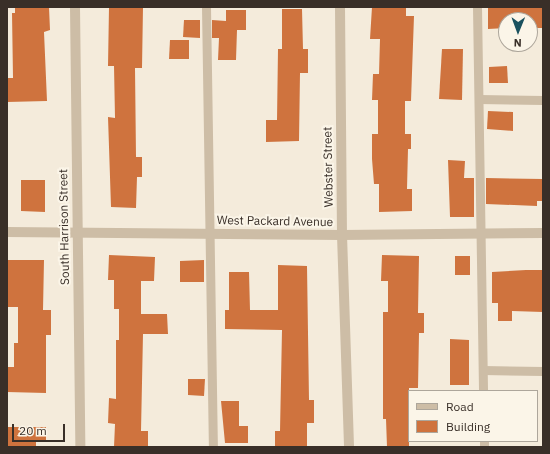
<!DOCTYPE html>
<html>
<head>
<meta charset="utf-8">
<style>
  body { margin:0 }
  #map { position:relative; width:550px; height:454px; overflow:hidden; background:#f4ebdb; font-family:"IBM Plex Sans",sans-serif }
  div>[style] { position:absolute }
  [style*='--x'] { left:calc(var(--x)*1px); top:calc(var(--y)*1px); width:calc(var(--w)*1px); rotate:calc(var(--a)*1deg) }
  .building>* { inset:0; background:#cf733e }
  .lane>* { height:9px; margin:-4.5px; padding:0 4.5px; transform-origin:4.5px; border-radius:4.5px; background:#cdbda6 }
  .street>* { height:10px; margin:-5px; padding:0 5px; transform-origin:5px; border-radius:5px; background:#cdbda6 }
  span { translate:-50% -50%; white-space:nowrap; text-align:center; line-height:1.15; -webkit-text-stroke:4px #fbf5e8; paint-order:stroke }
  .street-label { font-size:12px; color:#392f28 }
  .frame { position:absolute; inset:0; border:8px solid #392f28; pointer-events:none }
  .legend { position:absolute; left:408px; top:390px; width:130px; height:52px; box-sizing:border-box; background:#fbf5e8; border:1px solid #ada69b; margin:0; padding:5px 7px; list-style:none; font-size:12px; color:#392f28 }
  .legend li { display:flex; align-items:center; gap:8px; height:20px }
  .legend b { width:20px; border:1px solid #ada69b }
  .north { position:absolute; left:498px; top:12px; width:40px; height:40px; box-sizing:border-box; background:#fbf5e8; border:1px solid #ada69b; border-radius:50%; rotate:181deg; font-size:11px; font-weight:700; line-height:16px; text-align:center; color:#392f28 }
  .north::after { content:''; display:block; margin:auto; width:14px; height:18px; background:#1a515e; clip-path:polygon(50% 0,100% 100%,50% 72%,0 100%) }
  .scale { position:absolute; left:12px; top:424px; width:53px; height:18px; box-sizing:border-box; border:2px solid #392f28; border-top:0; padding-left:5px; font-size:12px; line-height:14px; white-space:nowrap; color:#392f28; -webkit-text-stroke:3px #fbf5e8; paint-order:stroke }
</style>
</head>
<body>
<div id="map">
  <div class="building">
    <div style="clip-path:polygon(15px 7px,49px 7px,50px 30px,44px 32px,47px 101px,7px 102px,7px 78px,13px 78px,12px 13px,15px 13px)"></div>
    <div style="clip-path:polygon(109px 7px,143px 7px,142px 68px,135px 68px,136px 157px,142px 157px,142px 177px,137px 177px,136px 208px,111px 207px,108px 117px,115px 118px,114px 66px,108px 66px)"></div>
    <div style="clip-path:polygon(372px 7px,406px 7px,406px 16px,414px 16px,411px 101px,405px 101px,405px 134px,411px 134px,411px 149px,408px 149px,407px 189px,412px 189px,412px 211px,379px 212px,379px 184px,374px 184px,372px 159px,372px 134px,378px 134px,378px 100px,372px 100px,373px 74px,379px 74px,380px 39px,370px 39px)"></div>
    <div style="clip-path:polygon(488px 7px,542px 7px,542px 28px,530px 28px,530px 20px,506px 20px,506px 28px,488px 29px)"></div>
    <div style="clip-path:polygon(282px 9px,302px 9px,303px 49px,308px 49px,308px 73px,300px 73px,299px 141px,266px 142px,266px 120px,277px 120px,278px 49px,282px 49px)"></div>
    <div style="clip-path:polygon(226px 10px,246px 10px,246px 30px,237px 30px,236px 60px,218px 60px,219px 38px,212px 38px,212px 20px,226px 21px)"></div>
    <div style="clip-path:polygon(184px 20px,200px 20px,200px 38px,183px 37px)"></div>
    <div style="clip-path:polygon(170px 40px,189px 40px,189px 59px,169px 59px)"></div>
    <div style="clip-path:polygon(442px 49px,463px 49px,462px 100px,439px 99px)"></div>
    <div style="clip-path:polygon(507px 66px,508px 83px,489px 83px,489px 67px)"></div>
    <div style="clip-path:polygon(488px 111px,513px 112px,513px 131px,487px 129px)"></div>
    <div style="clip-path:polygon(448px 160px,465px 161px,464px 178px,474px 178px,474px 217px,450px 217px)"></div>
    <div style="clip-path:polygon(486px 178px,543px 179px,543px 201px,537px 201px,537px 206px,486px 204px)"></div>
    <div style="clip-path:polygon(21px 180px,45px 180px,45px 212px,21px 211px)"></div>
    <div style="clip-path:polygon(109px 255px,155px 257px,154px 281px,141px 281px,141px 314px,167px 314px,168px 334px,143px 334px,141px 431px,148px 431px,148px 447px,114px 447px,115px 424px,108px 423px,109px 398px,116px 399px,116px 340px,119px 340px,119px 309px,114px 309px,114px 280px,108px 280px)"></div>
    <div style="clip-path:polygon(382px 255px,419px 256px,418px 313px,424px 313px,424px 333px,419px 333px,418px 388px,409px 388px,409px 447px,387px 447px,386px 419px,383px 419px,383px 312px,388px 312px,388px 281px,381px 281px)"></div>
    <div style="clip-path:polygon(455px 256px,470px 256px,470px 275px,455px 275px)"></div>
    <div style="clip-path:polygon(7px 260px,44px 260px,43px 310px,51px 310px,51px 335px,46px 335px,46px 393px,7px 392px,7px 367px,14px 367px,14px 343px,18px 343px,18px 307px,7px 307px)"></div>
    <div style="clip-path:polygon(204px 260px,204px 282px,180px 282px,180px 261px)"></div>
    <div style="clip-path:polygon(278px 265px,307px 266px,309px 400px,314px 400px,314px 423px,307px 423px,307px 447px,275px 447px,275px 431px,280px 431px,282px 330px,225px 329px,225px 310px,229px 310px,229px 272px,249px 272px,250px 310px,278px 310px)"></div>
    <div style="clip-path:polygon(526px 270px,543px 270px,543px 312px,512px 311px,512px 321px,498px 321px,498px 303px,492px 303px,492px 272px)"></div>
    <div style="clip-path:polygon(450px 339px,469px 340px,469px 385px,450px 385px)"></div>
    <div style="clip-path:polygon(188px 379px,205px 379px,204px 396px,188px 395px)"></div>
    <div style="clip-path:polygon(221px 401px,239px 401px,239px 426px,248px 426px,248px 443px,225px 443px)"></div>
    <div style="clip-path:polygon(7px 427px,46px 427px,46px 441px,36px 442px,36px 446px,7px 446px)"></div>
  </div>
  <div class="lane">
    <div style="--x:206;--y:7;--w:440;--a:89.1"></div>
    <div style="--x:477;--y:7;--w:384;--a:89.1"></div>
    <div style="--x:479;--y:99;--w:64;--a:0.9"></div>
    <div style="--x:483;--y:370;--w:60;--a:1"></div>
    <div style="--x:484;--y:441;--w:6;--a:90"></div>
  </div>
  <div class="street">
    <div style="--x:75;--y:7;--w:440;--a:89.3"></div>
    <div style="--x:340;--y:7;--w:228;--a:89.5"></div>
    <div style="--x:342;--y:235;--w:212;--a:88.1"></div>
    <div style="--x:7;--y:232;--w:335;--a:0.5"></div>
    <div style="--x:342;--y:235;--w:201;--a:-0.6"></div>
  </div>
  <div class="street-label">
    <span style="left:328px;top:167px;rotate:-91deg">Webster Street</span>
    <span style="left:275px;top:221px;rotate:1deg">West Packard Avenue</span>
    <span style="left:64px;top:227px;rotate:-91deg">South Harrison Street</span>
  </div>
  <div class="frame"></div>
  <ul class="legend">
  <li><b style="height:5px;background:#cdbda6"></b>Road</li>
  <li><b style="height:11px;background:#cf733e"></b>Building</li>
  </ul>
  <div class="north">N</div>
  <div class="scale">20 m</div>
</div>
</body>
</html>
